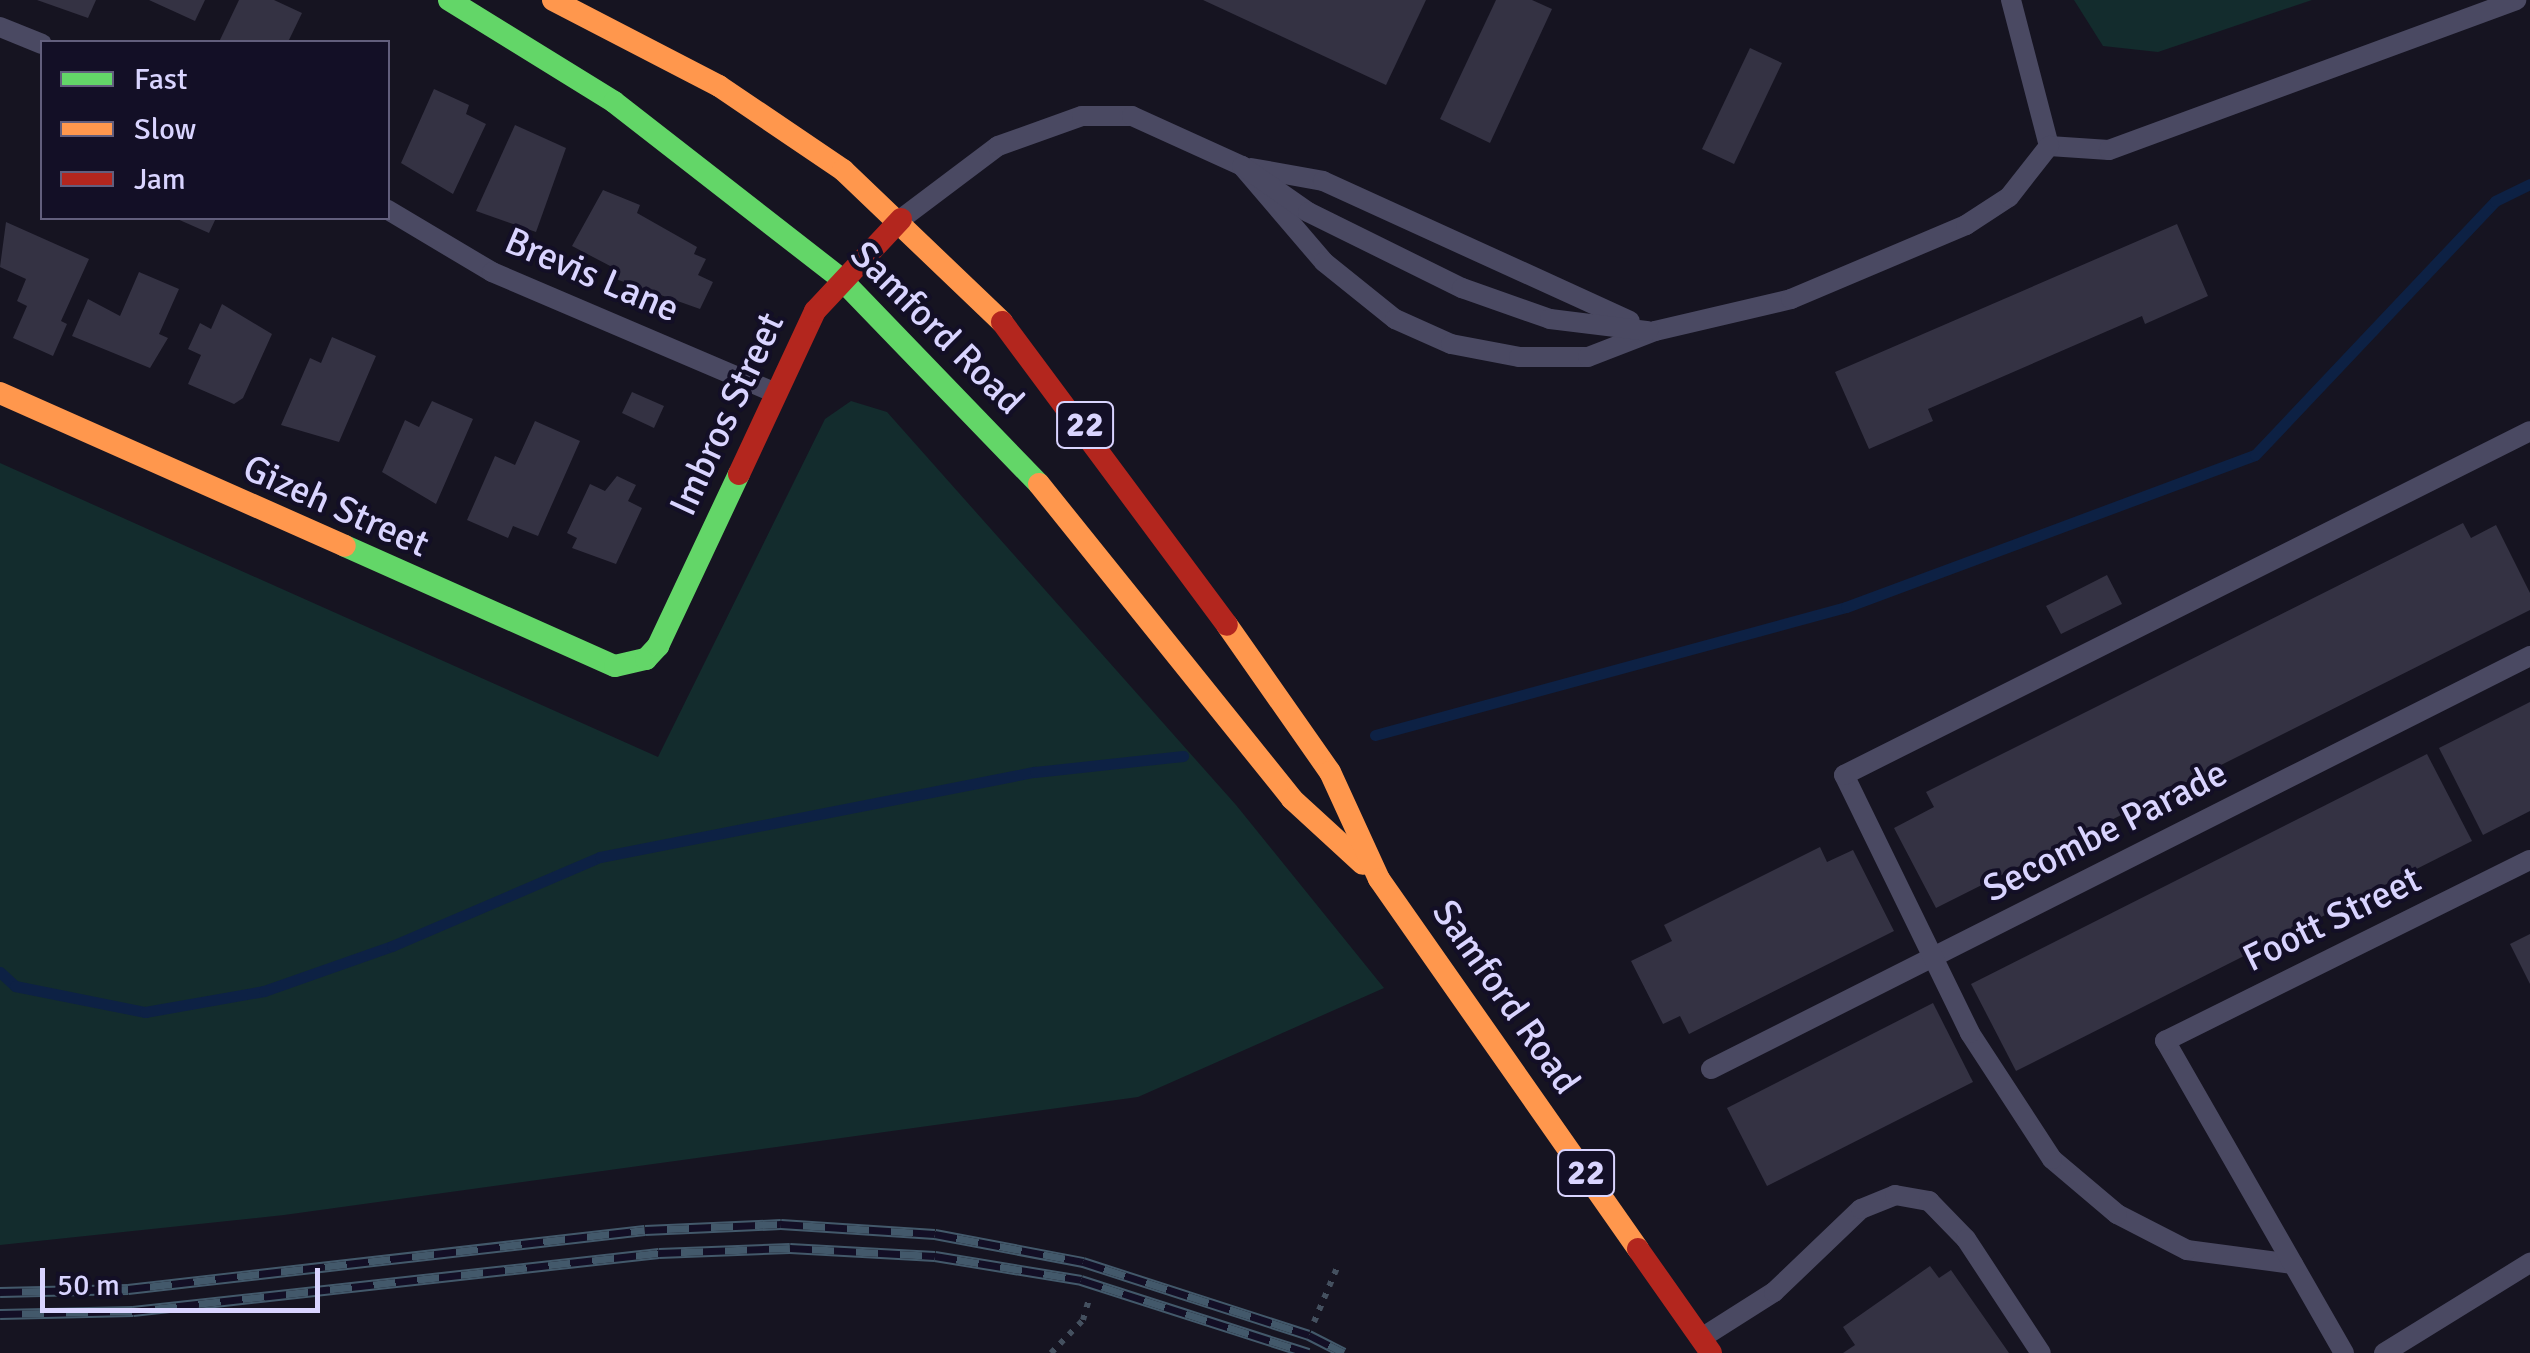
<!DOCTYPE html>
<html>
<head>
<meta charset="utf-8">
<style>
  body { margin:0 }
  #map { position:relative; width:2530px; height:1353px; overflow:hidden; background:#161421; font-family:Signika,sans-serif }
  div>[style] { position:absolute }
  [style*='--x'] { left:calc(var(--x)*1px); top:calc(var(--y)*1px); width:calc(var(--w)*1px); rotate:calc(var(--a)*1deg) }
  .green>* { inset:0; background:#132c2d }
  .stream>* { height:11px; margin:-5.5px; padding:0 5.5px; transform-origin:5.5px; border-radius:5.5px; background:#0d2144 }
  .building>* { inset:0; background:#343243 }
  .path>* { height:6px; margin-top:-3px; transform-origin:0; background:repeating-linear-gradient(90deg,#44505f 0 5px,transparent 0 13px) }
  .lane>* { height:20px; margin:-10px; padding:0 10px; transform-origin:10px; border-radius:10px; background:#4a4962 }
  .fast>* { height:22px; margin:-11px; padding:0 11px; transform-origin:11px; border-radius:11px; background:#63d668 }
  .slow>* { height:22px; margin:-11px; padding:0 11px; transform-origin:11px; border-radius:11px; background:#ff974d }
  .jam>* { height:22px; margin:-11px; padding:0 11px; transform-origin:11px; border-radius:11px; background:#b3261e }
  .rail>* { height:11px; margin-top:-5.5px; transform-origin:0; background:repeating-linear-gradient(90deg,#130f26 0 22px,#43596b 0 44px); box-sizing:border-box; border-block:2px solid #43596b }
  span { translate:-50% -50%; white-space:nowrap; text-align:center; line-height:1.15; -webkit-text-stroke:8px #130f26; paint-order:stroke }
  .shield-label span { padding:2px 8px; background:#130f26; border:2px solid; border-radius:8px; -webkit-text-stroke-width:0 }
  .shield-label { font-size:35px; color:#d9d4ff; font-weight:700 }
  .street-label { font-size:38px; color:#d9d4ff }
  .legend { position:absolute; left:40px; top:40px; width:350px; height:180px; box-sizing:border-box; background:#130f26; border:2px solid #625e7d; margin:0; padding:12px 18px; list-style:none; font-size:30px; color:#d9d4ff }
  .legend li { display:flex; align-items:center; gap:20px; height:50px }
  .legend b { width:50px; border:2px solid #625e7d }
  .scale { position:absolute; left:40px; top:1268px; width:280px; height:45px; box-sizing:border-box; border:5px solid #d9d4ff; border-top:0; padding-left:12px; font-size:30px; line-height:35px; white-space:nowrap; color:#d9d4ff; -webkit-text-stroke:8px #130f26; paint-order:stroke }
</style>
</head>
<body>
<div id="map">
  <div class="green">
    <div style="clip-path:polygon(2074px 0,2312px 0,2158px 52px,2103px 46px)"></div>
    <div style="clip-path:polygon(851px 401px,887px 412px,1236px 805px,1384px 988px,1138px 1097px,284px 1215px,0 1245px,0 463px,658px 757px,825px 419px)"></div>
  </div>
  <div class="stream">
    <div style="--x:1375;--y:735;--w:488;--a:-15.2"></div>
    <div style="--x:1846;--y:607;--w:436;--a:-20.4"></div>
    <div style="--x:2255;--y:455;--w:349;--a:-46.6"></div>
    <div style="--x:2495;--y:201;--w:39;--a:-26"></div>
    <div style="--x:0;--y:972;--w:21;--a:43"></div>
    <div style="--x:15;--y:986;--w:133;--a:11.3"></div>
    <div style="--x:145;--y:1012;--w:121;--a:-10"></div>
    <div style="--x:264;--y:991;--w:136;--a:-19.4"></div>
    <div style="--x:392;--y:946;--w:226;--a:-23.2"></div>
    <div style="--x:600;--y:857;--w:443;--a:-11.1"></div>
    <div style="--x:1035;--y:772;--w:149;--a:-6.2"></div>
  </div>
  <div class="building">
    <div style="clip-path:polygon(37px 0,96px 0,88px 18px)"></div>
    <div style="clip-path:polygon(149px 0,205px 0,195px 21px)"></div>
    <div style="clip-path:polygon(239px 0,274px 0,302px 13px,288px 42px,219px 42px)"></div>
    <div style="clip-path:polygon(1203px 0,1426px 0,1386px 85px)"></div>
    <div style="clip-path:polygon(1496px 0,1532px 0,1552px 9px,1490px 143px,1440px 119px)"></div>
    <div style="clip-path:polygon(1750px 48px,1782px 63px,1734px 164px,1702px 149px)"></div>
    <div style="clip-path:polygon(434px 89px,469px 105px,466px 114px,486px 124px,453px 194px,401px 163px)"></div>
    <div style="clip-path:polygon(515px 125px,566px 148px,536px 232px,476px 211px)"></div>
    <div style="clip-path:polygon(603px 190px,640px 205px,637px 213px,697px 247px,694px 254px,706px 259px,698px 275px,713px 282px,700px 309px,610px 277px,614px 268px,572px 246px)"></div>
    <div style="clip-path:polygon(175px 218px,216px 218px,209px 233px)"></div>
    <div style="clip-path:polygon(6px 222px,89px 259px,61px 321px,67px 324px,53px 356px,13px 338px,27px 306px,17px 301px,26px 279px,0 267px)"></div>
    <div style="clip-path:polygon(2177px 224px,2208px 296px,2145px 324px,2142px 316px,1928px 409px,1933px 421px,1869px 449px,1835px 372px)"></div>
    <div style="clip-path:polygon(139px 272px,179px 289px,159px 334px,168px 338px,150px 368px,72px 336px,88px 299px,120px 316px)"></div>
    <div style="clip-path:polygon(222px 304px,272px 334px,243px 398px,234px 404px,188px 384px,201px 355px,188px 349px,200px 323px,211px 329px)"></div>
    <div style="clip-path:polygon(332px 337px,376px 356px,339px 442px,281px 425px,310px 358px,321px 363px)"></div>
    <div style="clip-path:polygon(632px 392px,664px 406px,654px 428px,622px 413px)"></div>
    <div style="clip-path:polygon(432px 401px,473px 419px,436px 504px,382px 472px,405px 420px,419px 427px)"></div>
    <div style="clip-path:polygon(535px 421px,580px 441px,538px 536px,513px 526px,508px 538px,467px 520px,495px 456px,515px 465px)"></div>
    <div style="clip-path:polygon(617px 476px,636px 485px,628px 501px,642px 508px,616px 564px,572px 548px,577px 538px,567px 533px,590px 484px,605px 491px)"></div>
    <div style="clip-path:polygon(2463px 523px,2471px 538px,2496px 525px,2530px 593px,2530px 610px,1936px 908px,1894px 828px,1934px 807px,1926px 792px)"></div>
    <div style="clip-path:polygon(2107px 575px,2122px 604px,2061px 634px,2046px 606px)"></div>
    <div style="clip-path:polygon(2530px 702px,2530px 811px,2483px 835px,2439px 748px)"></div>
    <div style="clip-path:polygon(2427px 754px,2472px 841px,2016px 1071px,1971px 984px)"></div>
    <div style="clip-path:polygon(1820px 847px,1827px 862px,1853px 850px,1894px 931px,1689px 1034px,1680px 1016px,1663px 1024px,1631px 961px,1672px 941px,1664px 925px)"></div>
    <div style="clip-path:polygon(2530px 934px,2530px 984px,2510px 944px)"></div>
    <div style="clip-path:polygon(1933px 1003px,1973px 1082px,1767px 1186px,1727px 1108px)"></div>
    <div style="clip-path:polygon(1930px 1266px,1939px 1278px,1951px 1270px,2009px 1353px,1843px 1353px,1855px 1345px,1843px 1327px)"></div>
  </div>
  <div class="path">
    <div style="--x:1314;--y:1322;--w:64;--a:-67"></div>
    <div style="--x:1051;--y:1353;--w:46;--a:-45.9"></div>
    <div style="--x:1083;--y:1320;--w:22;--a:-74"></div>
  </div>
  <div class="lane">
    <div style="--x:2011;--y:0;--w:151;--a:75.4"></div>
    <div style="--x:2049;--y:146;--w:60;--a:3.8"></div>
    <div style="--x:2109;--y:150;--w:434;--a:-20.2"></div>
    <div style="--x:0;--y:27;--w:45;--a:22"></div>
    <div style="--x:1242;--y:166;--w:126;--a:49.5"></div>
    <div style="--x:1324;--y:262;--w:91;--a:38.8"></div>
    <div style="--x:1395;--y:319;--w:61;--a:24.1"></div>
    <div style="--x:1451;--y:344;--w:69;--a:10.8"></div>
    <div style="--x:1519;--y:357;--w:69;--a:0"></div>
    <div style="--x:1588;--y:357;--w:72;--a:-21.2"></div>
    <div style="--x:1655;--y:331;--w:140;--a:-13.2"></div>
    <div style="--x:1791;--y:299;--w:190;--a:-22.9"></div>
    <div style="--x:1966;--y:225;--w:51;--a:-33.1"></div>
    <div style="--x:2009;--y:197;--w:65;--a:-51.9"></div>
    <div style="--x:1251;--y:168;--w:73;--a:10.2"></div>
    <div style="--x:1323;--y:181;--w:337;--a:24.5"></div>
    <div style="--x:388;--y:210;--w:121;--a:30.8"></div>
    <div style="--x:492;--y:272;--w:306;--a:23.1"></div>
    <div style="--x:901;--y:219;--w:121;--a:-37"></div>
    <div style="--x:998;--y:146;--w:89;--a:-19.7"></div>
    <div style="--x:1082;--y:116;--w:50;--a:0"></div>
    <div style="--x:1132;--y:116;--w:121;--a:24.4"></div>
    <div style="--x:1242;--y:166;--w:80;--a:34.9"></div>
    <div style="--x:1308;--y:212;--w:172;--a:26.3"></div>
    <div style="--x:1462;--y:288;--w:93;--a:19.4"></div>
    <div style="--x:1550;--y:319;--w:99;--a:7"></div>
    <div style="--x:1711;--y:1069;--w:917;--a:-26.76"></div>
    <div style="--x:2293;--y:1264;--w:107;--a:-172.5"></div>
    <div style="--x:2187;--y:1250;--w:79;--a:-152.8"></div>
    <div style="--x:2117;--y:1214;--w:85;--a:-139.8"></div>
    <div style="--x:2052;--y:1159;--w:150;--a:-123.1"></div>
    <div style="--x:1970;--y:1033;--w:287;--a:-116"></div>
    <div style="--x:1844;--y:775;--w:767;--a:-26.63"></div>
    <div style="--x:1703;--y:1337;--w:84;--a:-32.4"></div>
    <div style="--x:1774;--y:1292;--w:120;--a:-43.7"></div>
    <div style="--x:1861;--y:1209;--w:37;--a:-22"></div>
    <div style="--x:1895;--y:1195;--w:35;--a:10"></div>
    <div style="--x:1929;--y:1201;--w:53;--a:45.8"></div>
    <div style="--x:1966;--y:1239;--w:136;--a:56.7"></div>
    <div style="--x:2344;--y:1353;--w:360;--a:-119.8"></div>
    <div style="--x:2165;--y:1041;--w:407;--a:-26.4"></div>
    <div style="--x:2384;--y:1353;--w:172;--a:-31.7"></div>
  </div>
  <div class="fast">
    <div style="--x:449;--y:0;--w:194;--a:31.7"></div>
    <div style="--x:614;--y:102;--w:286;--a:37.9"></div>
    <div style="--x:840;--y:278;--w:286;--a:46"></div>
    <div style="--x:345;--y:546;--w:295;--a:24"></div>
    <div style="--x:615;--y:666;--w:32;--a:-13"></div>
    <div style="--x:646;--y:659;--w:18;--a:-47"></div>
    <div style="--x:658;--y:646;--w:190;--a:-64.8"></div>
  </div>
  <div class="slow">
    <div style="--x:553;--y:0;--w:187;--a:27.4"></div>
    <div style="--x:719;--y:86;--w:150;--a:34.1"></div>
    <div style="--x:843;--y:170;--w:220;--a:43.7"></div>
    <div style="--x:0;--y:393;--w:377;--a:23.9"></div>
    <div style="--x:1039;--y:484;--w:404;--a:51.2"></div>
    <div style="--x:1292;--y:799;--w:96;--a:42.5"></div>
    <div style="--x:1227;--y:625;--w:179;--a:55"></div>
    <div style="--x:1330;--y:772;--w:118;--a:65.4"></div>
    <div style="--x:1379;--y:879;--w:452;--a:55"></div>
  </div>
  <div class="jam">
    <div style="--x:1002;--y:322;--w:377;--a:53.4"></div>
    <div style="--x:739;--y:474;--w:180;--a:-65"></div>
    <div style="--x:815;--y:311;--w:126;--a:-46.9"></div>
    <div style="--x:1638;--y:1249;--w:127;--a:54.9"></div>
  </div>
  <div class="rail">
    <div style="--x:0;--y:1292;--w:128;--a:-1.3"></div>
    <div style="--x:128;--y:1289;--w:520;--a:-6.51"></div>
    <div style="--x:645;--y:1230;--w:136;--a:-2.5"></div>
    <div style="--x:781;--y:1224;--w:154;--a:3.7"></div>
    <div style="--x:935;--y:1234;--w:151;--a:10.7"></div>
    <div style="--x:1083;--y:1262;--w:237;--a:17.9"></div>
    <div style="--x:1309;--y:1335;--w:39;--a:27"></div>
    <div style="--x:0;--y:1314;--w:133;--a:-1.3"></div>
    <div style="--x:133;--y:1311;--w:529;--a:-6.29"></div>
    <div style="--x:659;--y:1253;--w:131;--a:-2.2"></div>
    <div style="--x:790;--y:1248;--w:145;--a:3.2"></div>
    <div style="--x:935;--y:1256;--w:148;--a:9.3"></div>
    <div style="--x:1081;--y:1280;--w:239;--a:17.8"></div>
  </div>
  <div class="shield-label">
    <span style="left:1085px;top:425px">22</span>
    <span style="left:1586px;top:1173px">22</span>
  </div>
  <div class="street-label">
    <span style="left:592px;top:275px;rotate:23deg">Brevis Lane</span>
    <span style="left:937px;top:328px;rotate:45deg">Samford Road</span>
    <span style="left:727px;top:414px;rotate:-65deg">Imbros Street</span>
    <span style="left:336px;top:506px;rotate:24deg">Gizeh Street</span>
    <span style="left:2105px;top:831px;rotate:-27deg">Secombe Parade</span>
    <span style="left:2332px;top:919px;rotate:-26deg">Foott Street</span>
    <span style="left:1506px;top:997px;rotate:55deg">Samford Road</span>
  </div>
  <ul class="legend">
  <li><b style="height:12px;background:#63d668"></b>Fast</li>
  <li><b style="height:12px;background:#ff974d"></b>Slow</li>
  <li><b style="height:12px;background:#b3261e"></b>Jam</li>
  </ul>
  <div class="scale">50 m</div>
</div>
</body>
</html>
